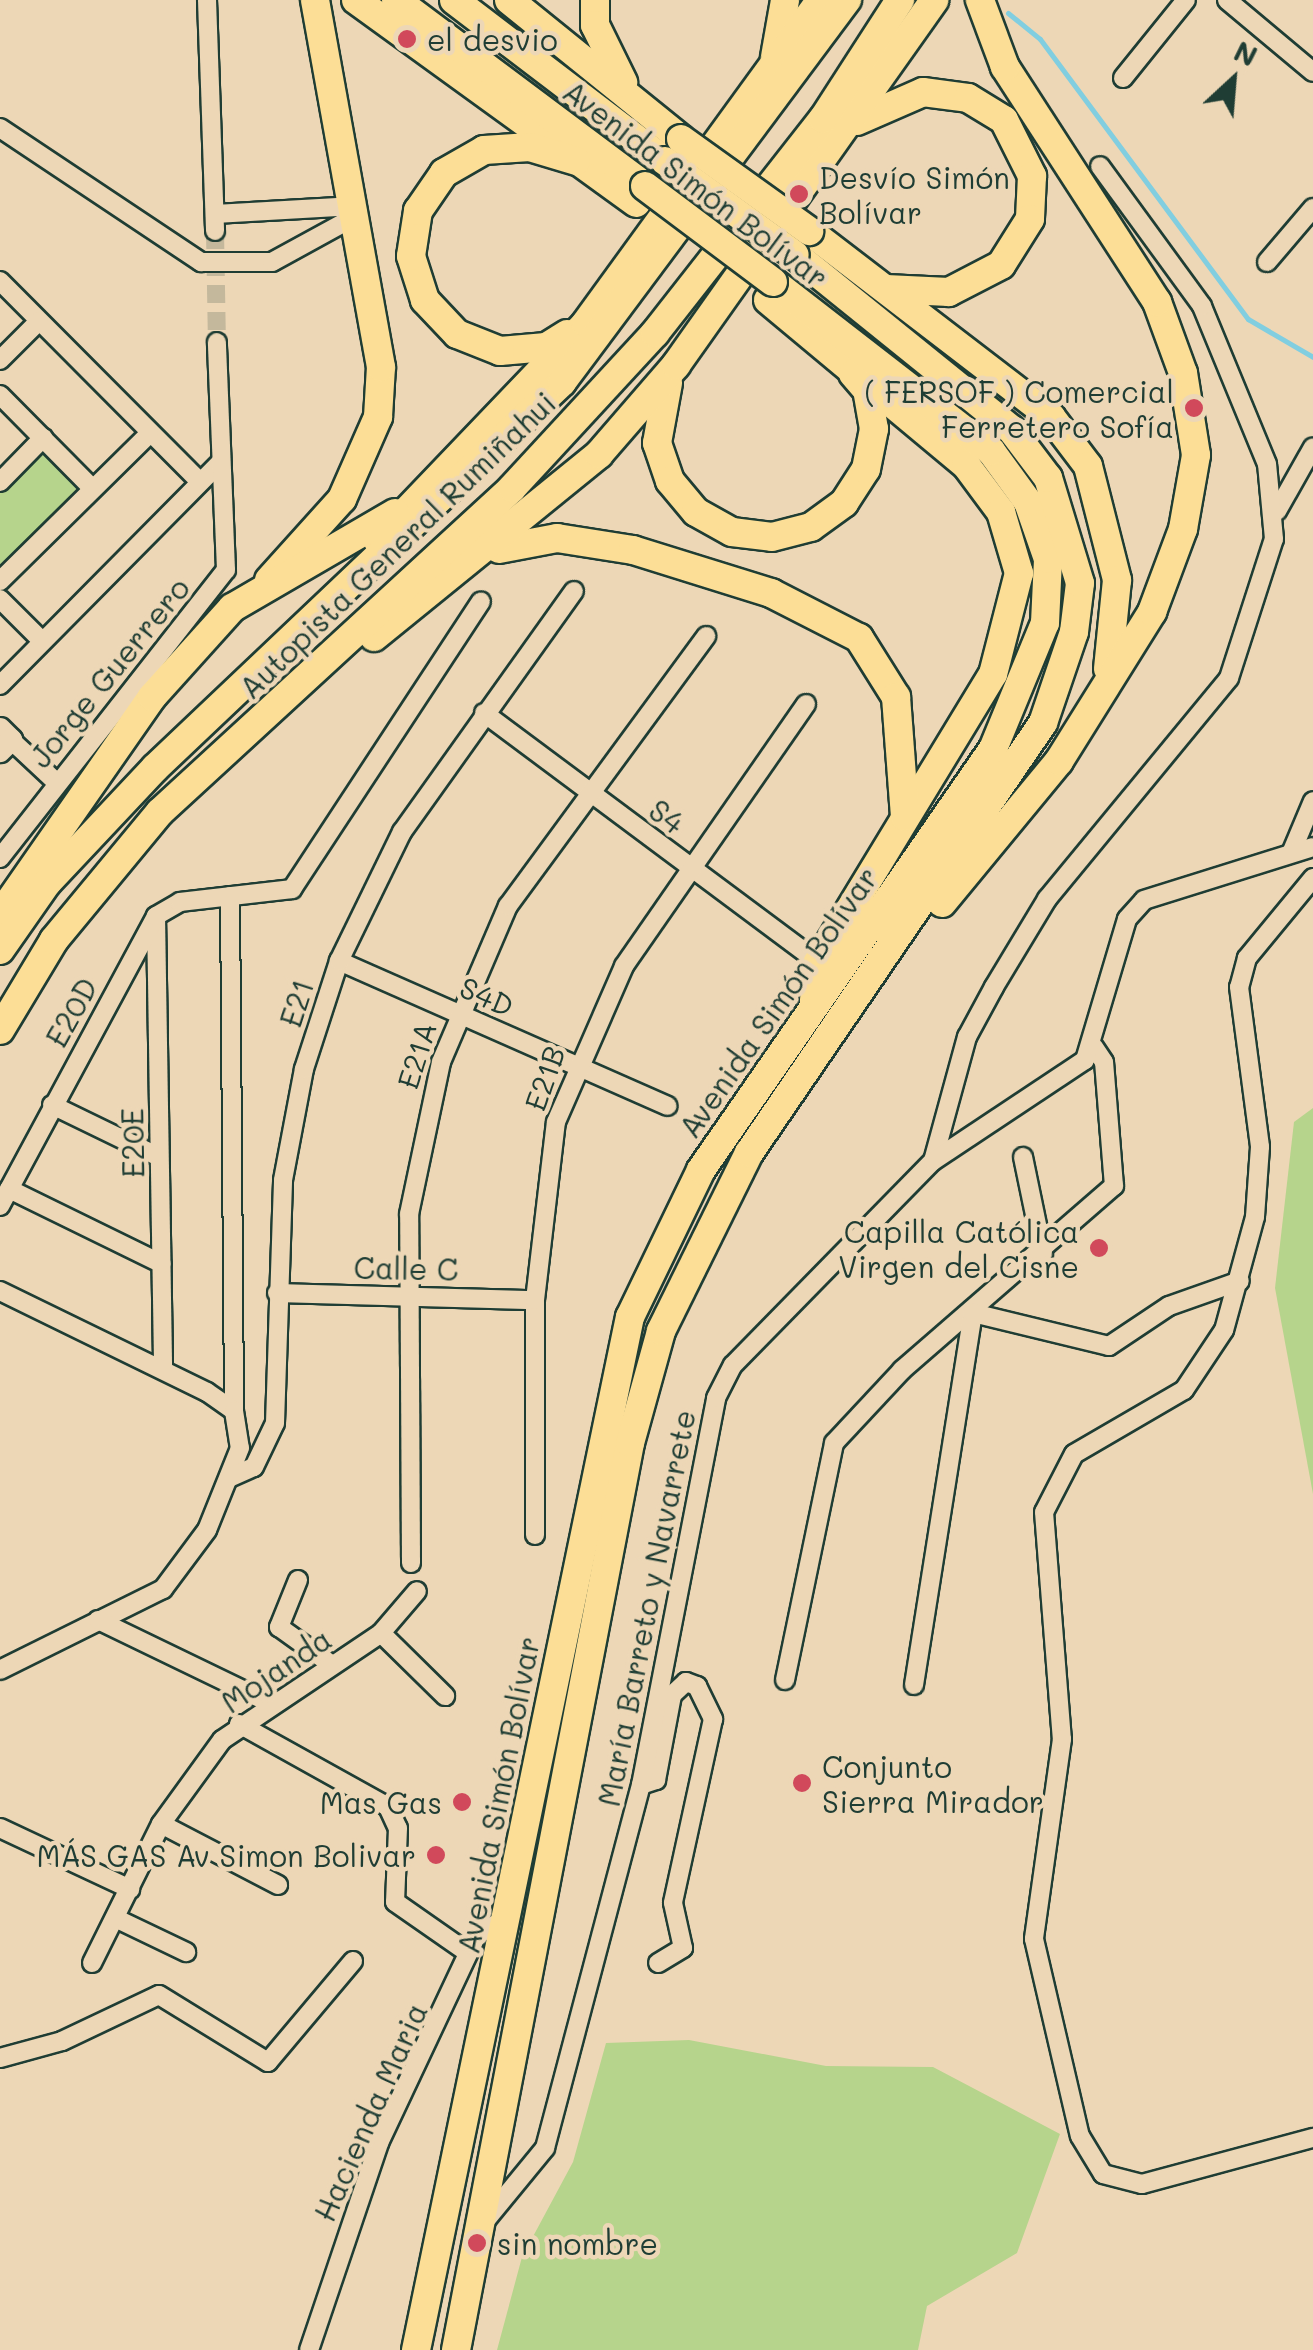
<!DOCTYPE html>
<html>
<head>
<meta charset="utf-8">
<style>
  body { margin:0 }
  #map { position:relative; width:1313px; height:2350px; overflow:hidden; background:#edd7b6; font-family:Mali,sans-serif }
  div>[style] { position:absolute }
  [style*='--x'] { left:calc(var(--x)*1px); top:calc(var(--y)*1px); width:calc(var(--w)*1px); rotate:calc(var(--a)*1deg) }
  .green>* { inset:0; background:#b6d48c }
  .stream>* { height:5px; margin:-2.5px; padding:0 2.5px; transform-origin:2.5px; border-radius:2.5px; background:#81cee0 }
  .minor-tunnel>* { height:18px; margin-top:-9px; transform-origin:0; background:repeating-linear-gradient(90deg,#c4b89c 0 18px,transparent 0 27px) }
  .roads { filter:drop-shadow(2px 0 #1f3d34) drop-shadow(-2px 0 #1f3d34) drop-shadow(0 2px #1f3d34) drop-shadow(0 -2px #1f3d34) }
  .minor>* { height:18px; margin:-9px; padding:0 9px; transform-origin:9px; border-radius:9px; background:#edd7b6 }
  .tertiary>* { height:22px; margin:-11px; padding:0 11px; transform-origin:11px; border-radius:11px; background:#edd7b6 }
  .trunk>* { height:28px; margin:-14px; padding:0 14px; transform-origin:14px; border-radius:14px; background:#fcde96 }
  .bridges { filter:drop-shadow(2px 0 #1f3d34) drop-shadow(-2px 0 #1f3d34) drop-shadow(0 2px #1f3d34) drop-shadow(0 -2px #1f3d34) }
  .trunk-bridge>* { height:28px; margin:-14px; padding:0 14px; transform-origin:14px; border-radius:14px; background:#fcde96 }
  .dots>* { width:28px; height:28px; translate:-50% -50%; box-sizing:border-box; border:5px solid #edd7b6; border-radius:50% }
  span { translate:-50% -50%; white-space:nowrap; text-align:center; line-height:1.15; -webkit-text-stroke:9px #edd7b6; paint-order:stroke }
  .poi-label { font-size:30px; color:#1f3d34 }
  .left { translate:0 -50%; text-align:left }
  .right { translate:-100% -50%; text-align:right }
  .street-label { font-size:30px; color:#1f3d34 }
  .north { position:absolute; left:1183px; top:30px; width:100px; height:100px; -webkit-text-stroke:8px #edd7b6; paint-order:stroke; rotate:26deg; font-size:28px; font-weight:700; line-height:40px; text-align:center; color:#1f3d34 }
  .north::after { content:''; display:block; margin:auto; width:35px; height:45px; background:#1f3d34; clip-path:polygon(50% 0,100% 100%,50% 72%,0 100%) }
</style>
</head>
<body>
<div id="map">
  <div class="green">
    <div style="clip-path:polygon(47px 444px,87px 487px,0 581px,0 490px)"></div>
    <div style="clip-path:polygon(1313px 1108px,1313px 1494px,1275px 1288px,1294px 1122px)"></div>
    <div style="clip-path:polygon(689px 2040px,826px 2066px,933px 2067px,1060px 2134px,1017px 2253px,927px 2306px,918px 2350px,497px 2350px,522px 2257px,573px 2162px,606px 2043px)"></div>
  </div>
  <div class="stream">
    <div style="--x:1008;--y:13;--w:41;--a:39.1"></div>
    <div style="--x:1040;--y:39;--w:349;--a:53.4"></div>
    <div style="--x:1248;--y:319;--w:75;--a:30.3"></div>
  </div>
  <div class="minor-tunnel">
    <div style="--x:215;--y:231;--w:111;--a:89"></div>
  </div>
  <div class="roads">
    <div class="minor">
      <div style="--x:207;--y:0;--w:231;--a:88"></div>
      <div style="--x:1227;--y:0;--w:112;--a:39.9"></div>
      <div style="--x:1123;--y:78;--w:100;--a:-51.1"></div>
      <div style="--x:0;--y:128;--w:242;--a:33.7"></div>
      <div style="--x:201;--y:262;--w:71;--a:0"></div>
      <div style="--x:272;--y:262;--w:96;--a:-28.7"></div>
      <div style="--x:215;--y:214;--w:140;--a:-3.3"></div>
      <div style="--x:1267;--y:262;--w:71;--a:-49.6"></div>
      <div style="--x:0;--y:281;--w:281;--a:45.1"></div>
      <div style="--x:0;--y:360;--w:55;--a:-45"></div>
      <div style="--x:0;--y:395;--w:131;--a:45.3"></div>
      <div style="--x:0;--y:482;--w:62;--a:-45.7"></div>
      <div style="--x:1277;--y:511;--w:73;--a:-60.6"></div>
      <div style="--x:0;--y:581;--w:209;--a:-44.6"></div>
      <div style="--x:0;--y:599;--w:59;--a:45"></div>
      <div style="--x:0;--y:685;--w:313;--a:-45.3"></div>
      <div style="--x:484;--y:713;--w:417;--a:36.7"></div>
      <div style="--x:11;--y:740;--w:60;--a:43"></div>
      <div style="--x:1292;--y:851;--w:54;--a:-67.2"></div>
      <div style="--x:0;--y:858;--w:366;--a:-51.9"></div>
      <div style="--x:226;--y:570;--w:228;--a:-92.3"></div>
      <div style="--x:1313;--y:878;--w:104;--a:129.5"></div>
      <div style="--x:1247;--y:958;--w:30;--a:105"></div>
      <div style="--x:1239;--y:987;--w:161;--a:82.5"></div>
      <div style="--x:1260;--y:1147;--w:70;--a:94.1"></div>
      <div style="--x:1255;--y:1217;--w:117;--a:105.3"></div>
      <div style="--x:1224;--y:1330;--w:72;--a:123.7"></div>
      <div style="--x:1184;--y:1390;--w:127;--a:149.8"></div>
      <div style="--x:1074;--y:1454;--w:65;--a:117.3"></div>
      <div style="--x:1044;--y:1512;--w:228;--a:85.5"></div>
      <div style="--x:1062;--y:1739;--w:202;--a:98"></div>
      <div style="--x:1034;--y:1939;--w:202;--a:76.9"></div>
      <div style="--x:1080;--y:2136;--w:44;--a:58.8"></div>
      <div style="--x:1103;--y:2174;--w:40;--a:14.4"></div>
      <div style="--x:1142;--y:2184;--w:177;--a:-15.1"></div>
      <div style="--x:230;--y:896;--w:515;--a:89.55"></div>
      <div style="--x:156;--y:916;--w:454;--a:89.1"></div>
      <div style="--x:339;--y:961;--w:359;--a:23.8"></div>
      <div style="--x:52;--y:1105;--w:119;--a:25.9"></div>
      <div style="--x:1023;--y:1157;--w:99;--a:78.3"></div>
      <div style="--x:933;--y:1161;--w:129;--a:-74.7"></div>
      <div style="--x:967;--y:1037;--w:57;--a:-61.6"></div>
      <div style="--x:994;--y:987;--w:103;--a:-58.9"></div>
      <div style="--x:1047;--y:899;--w:286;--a:-50.5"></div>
      <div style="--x:1229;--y:678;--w:146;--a:-72.1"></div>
      <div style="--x:1274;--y:539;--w:75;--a:-95.3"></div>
      <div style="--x:1267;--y:464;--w:171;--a:-112.4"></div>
      <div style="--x:1202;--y:306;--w:173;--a:-126.1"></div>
      <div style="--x:9;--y:1189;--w:170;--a:26.1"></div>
      <div style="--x:0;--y:1206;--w:329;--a:-61.7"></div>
      <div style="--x:156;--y:916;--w:28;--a:-30"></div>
      <div style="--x:180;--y:902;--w:113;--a:-6.6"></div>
      <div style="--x:292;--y:889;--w:344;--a:-56.7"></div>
      <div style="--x:0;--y:1291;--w:230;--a:26"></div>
      <div style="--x:207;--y:1392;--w:33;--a:35"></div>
      <div style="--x:234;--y:1411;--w:37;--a:81"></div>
      <div style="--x:240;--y:1448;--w:88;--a:111.9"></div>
      <div style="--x:207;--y:1530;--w:74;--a:126.7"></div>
      <div style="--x:163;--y:1589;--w:182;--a:153.6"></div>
      <div style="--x:277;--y:1293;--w:258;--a:1.6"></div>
      <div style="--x:229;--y:1478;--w:27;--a:-24"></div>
      <div style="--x:254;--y:1467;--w:49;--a:-64.5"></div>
      <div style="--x:275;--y:1423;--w:243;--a:-88.1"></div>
      <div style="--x:283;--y:1180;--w:113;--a:-79.3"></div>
      <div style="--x:304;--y:1069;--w:114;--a:-72"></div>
      <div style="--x:339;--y:961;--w:144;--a:-64"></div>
      <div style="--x:402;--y:832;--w:296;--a:-54.5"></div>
      <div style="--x:535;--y:1535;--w:235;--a:-90"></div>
      <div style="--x:535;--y:1300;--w:179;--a:-83.3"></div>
      <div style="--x:556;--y:1122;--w:170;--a:-66.4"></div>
      <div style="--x:624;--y:966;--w:319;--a:-55.2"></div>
      <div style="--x:411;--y:1563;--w:349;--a:-90.3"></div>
      <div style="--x:409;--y:1214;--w:155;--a:-78.1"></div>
      <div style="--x:441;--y:1062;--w:170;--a:-66.8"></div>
      <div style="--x:508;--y:906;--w:335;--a:-53.7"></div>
      <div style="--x:298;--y:1580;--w:51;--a:112"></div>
      <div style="--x:279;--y:1627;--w:65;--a:35.6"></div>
      <div style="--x:98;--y:1620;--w:189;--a:25.8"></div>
      <div style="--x:381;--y:1633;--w:90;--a:44.5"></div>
      <div style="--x:785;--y:1680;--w:242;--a:-78.3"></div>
      <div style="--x:834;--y:1443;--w:100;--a:-47"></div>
      <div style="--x:902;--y:1370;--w:281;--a:-41"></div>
      <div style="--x:1114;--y:1186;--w:124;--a:-94.6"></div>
      <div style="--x:1104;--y:1062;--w:18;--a:-124"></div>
      <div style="--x:914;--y:1685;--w:377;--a:-81"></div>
      <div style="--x:973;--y:1313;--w:140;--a:13.6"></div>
      <div style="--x:1109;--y:1346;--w:72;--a:-33.7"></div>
      <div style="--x:1169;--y:1306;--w:75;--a:-19.4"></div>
      <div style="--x:239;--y:1724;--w:171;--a:29.1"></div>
      <div style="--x:388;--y:1807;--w:23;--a:65"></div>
      <div style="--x:398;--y:1828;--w:74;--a:92.3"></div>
      <div style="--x:395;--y:1902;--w:89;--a:34.9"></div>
      <div style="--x:641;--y:1785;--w:16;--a:-18"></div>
      <div style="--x:656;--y:1780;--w:86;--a:-79.3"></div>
      <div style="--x:672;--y:1695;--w:19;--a:-43"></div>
      <div style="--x:686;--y:1682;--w:12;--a:20"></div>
      <div style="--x:697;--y:1686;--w:37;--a:64"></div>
      <div style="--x:713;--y:1719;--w:188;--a:102.3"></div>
      <div style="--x:673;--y:1903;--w:46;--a:77.5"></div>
      <div style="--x:683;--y:1948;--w:29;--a:149"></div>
      <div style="--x:161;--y:1824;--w:132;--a:27.5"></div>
      <div style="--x:0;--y:1828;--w:144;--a:25.1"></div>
      <div style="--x:115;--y:1918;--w:79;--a:25.6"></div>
      <div style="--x:92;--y:1963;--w:155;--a:-63.6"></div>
      <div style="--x:161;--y:1824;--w:104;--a:-54"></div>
      <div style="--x:222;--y:1740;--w:192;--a:-33.9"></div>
      <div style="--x:381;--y:1633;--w:55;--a:-49.4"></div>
      <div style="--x:0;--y:2058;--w:64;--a:-15.3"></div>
      <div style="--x:62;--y:2041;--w:107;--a:-25.4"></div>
      <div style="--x:159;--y:1995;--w:128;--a:31.6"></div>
      <div style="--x:268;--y:2062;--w:132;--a:-49.9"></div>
      <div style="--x:481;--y:2226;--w:101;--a:-50.6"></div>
      <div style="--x:545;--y:2148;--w:375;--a:-75.2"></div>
      <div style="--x:641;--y:1785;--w:394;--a:-79"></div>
      <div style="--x:716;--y:1398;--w:37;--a:-63"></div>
      <div style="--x:733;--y:1365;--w:286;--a:-45.6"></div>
      <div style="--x:933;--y:1161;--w:182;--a:-33.6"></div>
      <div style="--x:1085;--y:1060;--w:147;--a:-73.4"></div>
      <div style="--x:1127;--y:919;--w:25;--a:-48"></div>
      <div style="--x:1144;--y:900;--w:177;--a:-17.4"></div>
      <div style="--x:309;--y:2350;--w:219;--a:-71.3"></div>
      <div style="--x:379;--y:2143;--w:230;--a:-64.8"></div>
      <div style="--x:477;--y:1935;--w:36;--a:-30"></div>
    </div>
    <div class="tertiary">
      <div style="--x:0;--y:729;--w:16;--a:45"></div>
      <div style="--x:11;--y:740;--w:16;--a:135"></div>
    </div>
    <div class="trunk">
      <div style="--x:356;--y:0;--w:346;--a:35.9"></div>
      <div style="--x:396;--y:0;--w:311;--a:36.8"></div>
      <div style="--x:454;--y:0;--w:265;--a:37.3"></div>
      <div style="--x:509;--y:0;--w:221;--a:38.9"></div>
      <div style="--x:595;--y:0;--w:25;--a:90"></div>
      <div style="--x:595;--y:25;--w:64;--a:63.8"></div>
      <div style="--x:775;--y:57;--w:58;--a:-80"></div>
      <div style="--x:857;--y:121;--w:72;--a:-23.7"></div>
      <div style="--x:923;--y:92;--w:45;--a:7.6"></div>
      <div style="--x:968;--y:98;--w:42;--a:31.4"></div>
      <div style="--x:1004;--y:120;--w:63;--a:63.4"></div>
      <div style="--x:1032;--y:176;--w:43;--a:92.7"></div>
      <div style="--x:1030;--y:219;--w:54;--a:122.2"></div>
      <div style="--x:1001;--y:265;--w:59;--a:152.6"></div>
      <div style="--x:949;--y:292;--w:63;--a:-177.3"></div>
      <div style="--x:809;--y:231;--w:305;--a:37.5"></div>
      <div style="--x:1051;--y:417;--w:61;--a:52.9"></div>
      <div style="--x:1088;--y:466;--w:118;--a:75.7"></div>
      <div style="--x:1117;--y:580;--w:89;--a:95.8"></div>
      <div style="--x:768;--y:300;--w:258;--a:39.8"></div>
      <div style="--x:966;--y:465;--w:59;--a:53.3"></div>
      <div style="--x:1001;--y:512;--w:64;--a:73.6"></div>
      <div style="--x:1019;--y:573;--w:104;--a:104.4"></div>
      <div style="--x:993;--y:674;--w:337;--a:121.3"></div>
      <div style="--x:818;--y:962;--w:39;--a:96"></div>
      <div style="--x:567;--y:334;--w:25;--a:148"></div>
      <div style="--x:546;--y:347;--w:46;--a:175"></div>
      <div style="--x:500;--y:351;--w:46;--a:-158.4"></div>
      <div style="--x:457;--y:334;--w:47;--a:-133.3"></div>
      <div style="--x:425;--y:300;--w:46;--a:-107.7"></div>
      <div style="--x:411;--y:256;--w:46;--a:-81.2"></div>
      <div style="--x:418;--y:211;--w:46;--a:-55.6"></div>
      <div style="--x:444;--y:173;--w:46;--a:-29.9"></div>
      <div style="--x:484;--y:150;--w:46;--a:-3.7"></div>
      <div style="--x:530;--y:147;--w:48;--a:16.9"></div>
      <div style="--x:668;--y:383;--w:61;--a:100.4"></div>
      <div style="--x:657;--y:443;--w:40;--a:71.1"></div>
      <div style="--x:670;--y:481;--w:40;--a:50"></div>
      <div style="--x:696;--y:512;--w:41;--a:29.1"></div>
      <div style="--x:732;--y:532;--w:40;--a:7.1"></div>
      <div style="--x:772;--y:537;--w:40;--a:-14.4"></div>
      <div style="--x:811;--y:527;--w:41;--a:-36"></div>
      <div style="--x:844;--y:503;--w:40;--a:-57.1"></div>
      <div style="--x:866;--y:469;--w:41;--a:-78.7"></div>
      <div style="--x:874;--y:429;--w:40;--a:-100"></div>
      <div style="--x:867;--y:390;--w:21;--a:-131"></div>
      <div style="--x:378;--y:541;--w:301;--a:-46.3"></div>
      <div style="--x:586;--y:323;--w:399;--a:-54"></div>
      <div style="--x:499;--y:549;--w:59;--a:-10.7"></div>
      <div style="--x:557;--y:538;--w:77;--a:9"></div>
      <div style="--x:633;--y:550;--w:145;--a:17.3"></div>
      <div style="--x:771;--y:593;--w:99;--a:27.1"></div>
      <div style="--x:859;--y:638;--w:70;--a:57.9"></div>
      <div style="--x:896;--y:697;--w:120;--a:85.7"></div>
      <div style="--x:269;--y:580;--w:109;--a:-48"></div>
      <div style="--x:342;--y:499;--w:90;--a:-66.3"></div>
      <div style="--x:378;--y:417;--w:50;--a:-86.6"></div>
      <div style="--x:381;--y:367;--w:373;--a:-100.2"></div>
      <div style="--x:374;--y:637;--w:290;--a:-39.1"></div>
      <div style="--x:599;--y:454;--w:118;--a:-49.1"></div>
      <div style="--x:676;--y:365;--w:447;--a:-54.7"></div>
      <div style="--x:942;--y:903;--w:184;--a:-50.5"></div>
      <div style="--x:1059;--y:761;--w:176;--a:-58"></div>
      <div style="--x:1152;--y:612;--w:89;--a:-69.5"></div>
      <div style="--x:1183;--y:529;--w:75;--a:-80"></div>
      <div style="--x:1196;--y:455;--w:83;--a:-99"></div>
      <div style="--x:1183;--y:373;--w:76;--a:-110.1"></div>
      <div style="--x:1157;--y:302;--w:280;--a:-122.9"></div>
      <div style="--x:1005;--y:67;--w:72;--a:-110.5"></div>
      <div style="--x:0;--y:915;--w:266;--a:-55.1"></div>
      <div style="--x:152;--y:697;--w:120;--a:-48"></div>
      <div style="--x:232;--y:608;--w:189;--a:-30.2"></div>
      <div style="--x:0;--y:950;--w:82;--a:-55"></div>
      <div style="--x:47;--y:883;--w:158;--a:-46.8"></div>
      <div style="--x:155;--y:768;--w:561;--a:-43.48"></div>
      <div style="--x:562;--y:382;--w:477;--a:-53.3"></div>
      <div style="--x:0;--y:1030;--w:105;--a:-59"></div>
      <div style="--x:54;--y:940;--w:166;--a:-50.4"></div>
      <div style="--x:160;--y:812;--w:478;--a:-42.6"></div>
      <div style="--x:512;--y:488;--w:211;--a:-47.3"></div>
      <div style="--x:655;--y:333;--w:272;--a:-51.9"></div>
      <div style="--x:823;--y:119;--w:142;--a:-57.1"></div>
      <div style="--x:416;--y:2350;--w:1055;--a:-78.3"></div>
      <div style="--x:630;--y:1317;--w:163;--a:-64.2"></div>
      <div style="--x:701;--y:1170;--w:512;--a:-55.26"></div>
      <div style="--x:993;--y:749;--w:136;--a:-67.6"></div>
      <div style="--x:1045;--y:623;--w:64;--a:-87.3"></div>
      <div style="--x:1048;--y:559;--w:60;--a:-109.3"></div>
      <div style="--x:1028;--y:502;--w:63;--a:-126"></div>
      <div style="--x:991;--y:451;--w:276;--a:-142.2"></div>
      <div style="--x:456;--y:2350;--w:924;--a:-79.14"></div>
      <div style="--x:630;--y:1443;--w:116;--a:-74.5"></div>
      <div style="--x:661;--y:1331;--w:199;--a:-63.7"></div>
      <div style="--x:749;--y:1153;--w:521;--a:-55.64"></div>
      <div style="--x:1043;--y:723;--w:96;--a:-71.2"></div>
      <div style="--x:1074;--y:632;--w:49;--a:-83"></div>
      <div style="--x:1080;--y:583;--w:110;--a:-106.9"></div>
      <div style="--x:1048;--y:478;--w:61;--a:-127.1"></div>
      <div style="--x:1011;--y:429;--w:277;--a:-141.1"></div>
    </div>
  </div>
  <div class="bridges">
    <div class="trunk-bridge">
      <div style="--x:681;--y:139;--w:158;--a:35.7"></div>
      <div style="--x:665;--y:161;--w:160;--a:35.9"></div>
      <div style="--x:645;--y:186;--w:160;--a:36.9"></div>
    </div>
  </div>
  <div class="dots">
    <div style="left:407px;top:39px;background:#d1495b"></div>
    <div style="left:799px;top:194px;background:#d1495b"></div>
    <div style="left:1194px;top:408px;background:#d1495b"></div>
    <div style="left:1099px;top:1248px;background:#d1495b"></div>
    <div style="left:802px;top:1783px;background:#d1495b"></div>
    <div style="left:462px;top:1802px;background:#d1495b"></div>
    <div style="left:436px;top:1855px;background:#d1495b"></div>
    <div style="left:477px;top:2243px;background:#d1495b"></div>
  </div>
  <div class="poi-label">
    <span class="left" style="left:427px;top:39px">el desvio</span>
    <span class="left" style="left:819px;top:194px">Desvío Simón<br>Bolívar</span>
    <span class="right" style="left:1174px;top:408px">( FERSOF ) Comercial<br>Ferretero Sofía</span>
    <span class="right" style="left:1079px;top:1248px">Capilla Católica<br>Virgen del Cisne</span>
    <span class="left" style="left:822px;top:1783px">Conjunto<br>Sierra Mirador</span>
    <span class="right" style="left:442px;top:1802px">Mas Gas</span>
    <span class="right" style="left:416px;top:1855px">MÁS GAS Av Simon Bolivar</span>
    <span class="left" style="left:497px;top:2243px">sin nombre</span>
  </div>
  <div class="street-label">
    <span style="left:696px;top:184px;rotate:37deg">Avenida Simón Bolívar</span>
    <span style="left:397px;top:545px;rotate:-44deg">Autopista General Rumiñahui</span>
    <span style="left:109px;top:672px;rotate:-51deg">Jorge Guerrero</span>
    <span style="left:667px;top:816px;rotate:37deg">S4</span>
    <span style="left:487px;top:996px;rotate:24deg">S4D</span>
    <span style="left:778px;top:1002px;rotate:-55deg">Avenida Simón Bolívar</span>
    <span style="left:296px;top:1003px;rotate:-72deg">E21</span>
    <span style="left:71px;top:1012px;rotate:-61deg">E20D</span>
    <span style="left:416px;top:1055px;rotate:-73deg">E21A</span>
    <span style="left:544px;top:1078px;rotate:-71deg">E21B</span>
    <span style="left:132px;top:1143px;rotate:-91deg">E20E</span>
    <span style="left:406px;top:1268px;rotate:1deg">Calle C</span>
    <span style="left:646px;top:1608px;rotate:-79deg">María Barreto y Navarrete</span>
    <span style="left:276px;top:1670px;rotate:-34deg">Mojanda</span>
    <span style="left:498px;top:1795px;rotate:-79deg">Avenida Simón Bolívar</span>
    <span style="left:370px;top:2112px;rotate:-66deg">Hacienda Maria</span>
  </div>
  <div class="north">N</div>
</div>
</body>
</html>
